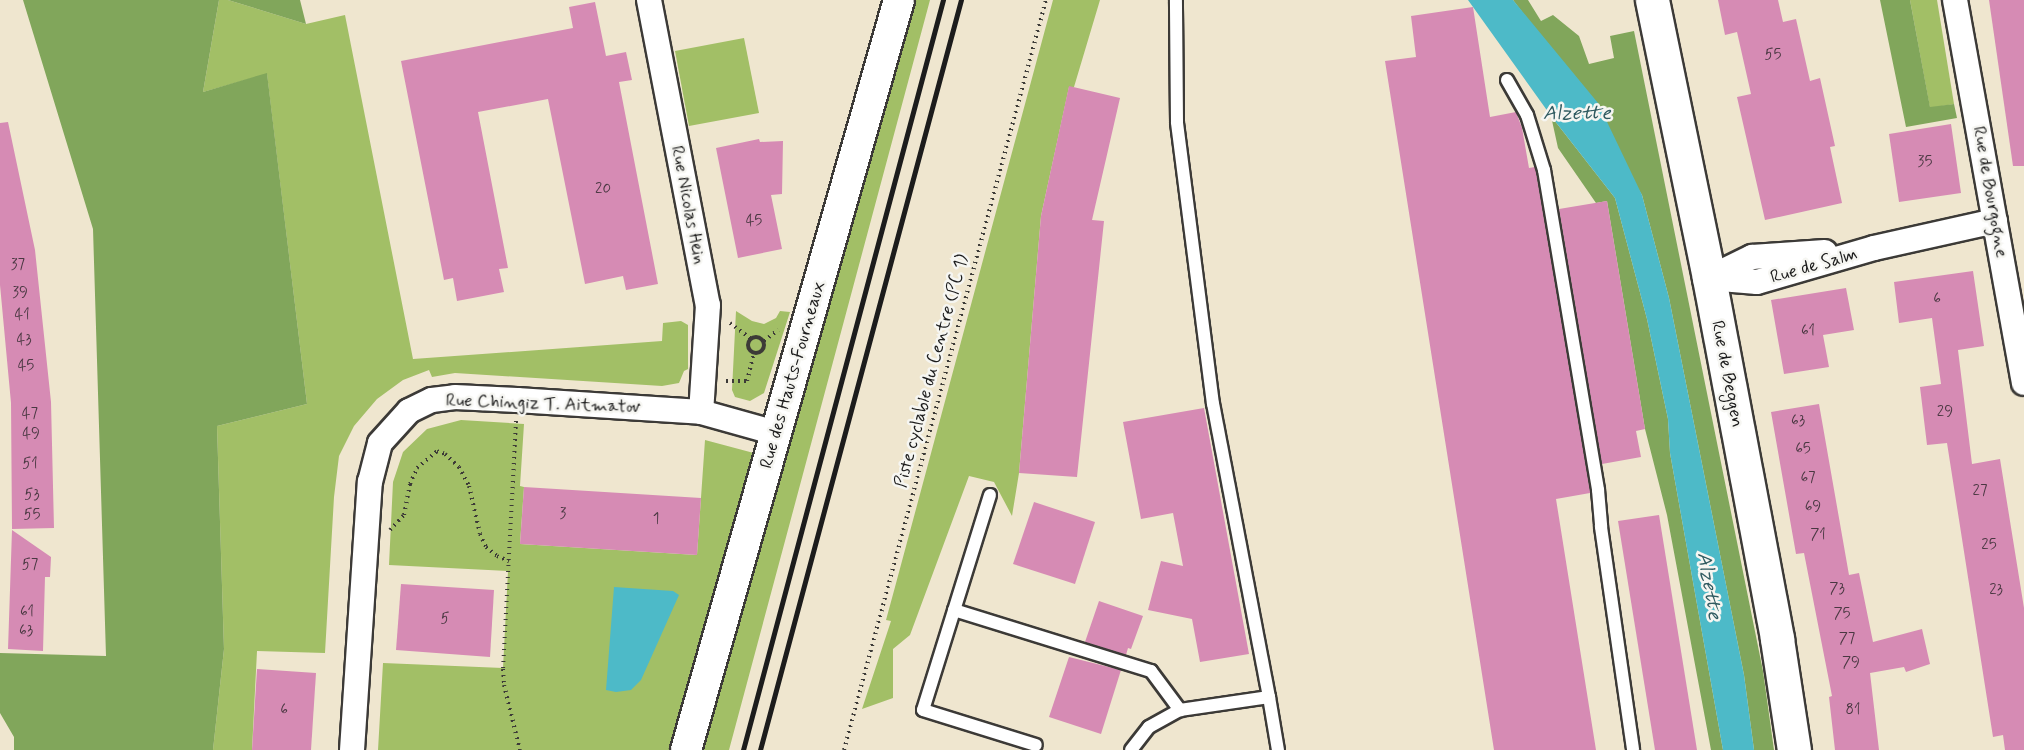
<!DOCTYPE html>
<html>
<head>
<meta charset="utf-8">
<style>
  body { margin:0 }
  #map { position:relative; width:2024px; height:750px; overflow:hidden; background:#efe6cf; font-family:Mynerve,sans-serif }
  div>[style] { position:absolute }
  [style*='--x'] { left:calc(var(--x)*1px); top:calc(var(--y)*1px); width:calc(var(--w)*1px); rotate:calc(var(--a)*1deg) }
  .green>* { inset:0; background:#a2bf66 }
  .forest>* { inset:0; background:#81a65b }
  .water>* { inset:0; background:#4dbac8 }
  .building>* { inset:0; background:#d68bb4 }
  .path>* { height:4px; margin-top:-2px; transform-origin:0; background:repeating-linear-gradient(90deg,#3c3a37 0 1.5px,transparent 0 6px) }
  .path>.ring { margin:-2px; padding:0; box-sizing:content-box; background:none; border:4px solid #3c3a37; border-radius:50% }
  .roads { filter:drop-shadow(2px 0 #3c3a37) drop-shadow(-2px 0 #3c3a37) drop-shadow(0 2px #3c3a37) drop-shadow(0 -2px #3c3a37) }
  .service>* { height:12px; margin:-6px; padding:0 6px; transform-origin:6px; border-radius:6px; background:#fff }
  .minor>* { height:24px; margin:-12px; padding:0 12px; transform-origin:12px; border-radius:12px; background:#fff }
  .tertiary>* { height:30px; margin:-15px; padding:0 15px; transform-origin:15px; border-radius:15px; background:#fff }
  .primary>* { height:33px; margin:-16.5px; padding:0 16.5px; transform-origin:16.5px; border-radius:16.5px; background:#fff }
  .rail>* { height:4.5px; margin:-2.25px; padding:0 2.25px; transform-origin:2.25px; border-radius:2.25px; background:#1c1c1c }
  span { translate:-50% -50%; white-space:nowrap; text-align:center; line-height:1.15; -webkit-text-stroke:5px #f6f6f2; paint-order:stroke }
  .number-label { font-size:15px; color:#4a3842 }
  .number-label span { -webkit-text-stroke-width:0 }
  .street-label { font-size:18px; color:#1c1c1c }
  .water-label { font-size:20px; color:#305b61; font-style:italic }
</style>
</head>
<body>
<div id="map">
  <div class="green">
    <div style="clip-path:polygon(219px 0,228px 0,306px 24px,345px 15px,413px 359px,662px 341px,663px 323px,681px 321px,688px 325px,688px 369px,684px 371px,679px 383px,662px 386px,455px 373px,432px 377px,429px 370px,403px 380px,377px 399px,354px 426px,339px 456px,334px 497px,325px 653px,257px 651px,252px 750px,213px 750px,224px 649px,217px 426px,307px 404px,267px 74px,203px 92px)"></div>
    <div style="clip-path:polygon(899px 0,930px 0,729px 750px,378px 750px,383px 663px,503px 668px,508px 571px,389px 565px,393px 482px,403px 452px,427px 429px,461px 420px,524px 424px,520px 486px,524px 487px,520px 544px,697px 555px,705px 440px,769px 457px)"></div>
    <div style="clip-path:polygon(1053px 0,1100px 0,1074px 87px,1069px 87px,1041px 216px,1019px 473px,1012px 516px,994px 482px,969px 476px,910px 635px,893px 649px,893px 698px,862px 709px,891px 621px,886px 620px,895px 587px)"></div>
    <div style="clip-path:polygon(1910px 0,1937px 0,1954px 104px,1930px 108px)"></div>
    <div style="clip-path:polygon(744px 38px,759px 113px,689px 126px,675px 51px)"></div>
    <div style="clip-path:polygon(736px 311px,752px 321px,764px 324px,776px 318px,780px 311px,790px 312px,764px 393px,750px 401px,735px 397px,732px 390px)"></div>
  </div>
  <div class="forest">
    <div style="clip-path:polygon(23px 0,219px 0,203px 92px,267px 73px,307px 404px,217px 426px,224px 649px,213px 750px,14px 750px,14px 737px,0 713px,0 653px,106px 656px,93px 229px)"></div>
    <div style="clip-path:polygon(228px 0,300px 0,306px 24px)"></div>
    <div style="clip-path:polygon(1513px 0,1528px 0,1541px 21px,1553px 15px,1579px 36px,1589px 64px,1614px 58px,1610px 36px,1634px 31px,1763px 671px,1774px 750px,1754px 750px,1744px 675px,1669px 298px,1642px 195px,1533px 26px)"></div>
    <div style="clip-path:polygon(1880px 0,1910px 0,1930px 107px,1954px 104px,1957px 118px,1906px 127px)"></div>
    <div style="clip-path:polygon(1551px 116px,1615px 198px,1647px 319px,1668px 419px,1670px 453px,1723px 750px,1711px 750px,1667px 515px,1645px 429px,1607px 201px,1596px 203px,1558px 148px)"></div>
  </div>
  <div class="water">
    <div style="clip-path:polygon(1468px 0,1513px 0,1598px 103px,1642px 195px,1669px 298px,1744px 675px,1754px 750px,1723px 750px,1670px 453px,1668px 419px,1647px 319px,1615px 198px,1551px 116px)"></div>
    <div style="clip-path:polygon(614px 587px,673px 591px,679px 595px,641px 680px,631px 690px,616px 692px,606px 690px)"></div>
  </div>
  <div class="building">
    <div style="clip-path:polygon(1718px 0,1778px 0,1783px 22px,1796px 19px,1810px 81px,1820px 78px,1835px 146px,1830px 147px,1842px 203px,1765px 220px,1737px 97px,1751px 94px,1737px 32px,1725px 35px)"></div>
    <div style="clip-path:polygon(1989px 0,2024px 0,2024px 166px,2013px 166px)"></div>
    <div style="clip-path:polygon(595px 2px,606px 56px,626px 52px,632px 80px,619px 82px,658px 284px,626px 290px,623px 276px,585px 284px,548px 99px,478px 112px,508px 268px,499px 269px,504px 292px,457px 301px,453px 278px,444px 280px,401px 61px,573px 28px,569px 7px)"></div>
    <div style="clip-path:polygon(1473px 7px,1490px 117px,1516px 112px,1522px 128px,1529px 168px,1535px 167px,1536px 172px,1590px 491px,1590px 493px,1556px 499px,1596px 750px,1494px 750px,1385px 61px,1416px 57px,1411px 16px)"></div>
    <div style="clip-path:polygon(1069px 86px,1120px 98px,1092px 220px,1104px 221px,1077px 477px,1019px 473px,1041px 216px)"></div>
    <div style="clip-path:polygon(8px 122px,35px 250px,51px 402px,54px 528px,12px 529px,11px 403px,0 285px,0 123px)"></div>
    <div style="clip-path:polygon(1951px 124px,1961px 193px,1899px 202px,1889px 134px)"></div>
    <div style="clip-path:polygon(759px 139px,760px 142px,783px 141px,782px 194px,771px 195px,782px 249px,738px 258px,716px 148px)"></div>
    <div style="clip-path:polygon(1607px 201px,1645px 429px,1636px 431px,1641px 457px,1602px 464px,1559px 209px)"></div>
    <div style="clip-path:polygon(1973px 271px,1984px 346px,1958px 350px,1972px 464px,2000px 459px,2024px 608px,2024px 750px,2005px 750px,2003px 735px,1993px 737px,1947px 443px,1927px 445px,1920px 387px,1941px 384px,1932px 318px,1899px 323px,1894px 282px)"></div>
    <div style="clip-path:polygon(1846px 288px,1854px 330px,1823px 335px,1829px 367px,1784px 374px,1771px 300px)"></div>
    <div style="clip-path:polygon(1819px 404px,1849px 575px,1859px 573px,1873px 642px,1922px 629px,1930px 664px,1906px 672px,1904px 667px,1870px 673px,1879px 750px,1835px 750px,1829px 697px,1832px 696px,1804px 553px,1796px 554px,1771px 412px)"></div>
    <div style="clip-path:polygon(1204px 408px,1249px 654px,1200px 662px,1192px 619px,1148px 610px,1161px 561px,1183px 566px,1173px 513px,1141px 519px,1123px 422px)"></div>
    <div style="clip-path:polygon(524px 487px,701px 498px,697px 555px,520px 544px)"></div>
    <div style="clip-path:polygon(1034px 502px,1095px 522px,1075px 584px,1013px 564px)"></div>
    <div style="clip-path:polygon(1659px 515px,1697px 750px,1655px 750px,1618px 521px)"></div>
    <div style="clip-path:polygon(12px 530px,51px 557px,50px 577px,45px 577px,43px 651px,8px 649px)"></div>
    <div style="clip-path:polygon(401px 584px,494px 590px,490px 657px,396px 650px)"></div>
    <div style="clip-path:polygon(1099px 601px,1143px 616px,1131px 649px,1128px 648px,1126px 655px,1085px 642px)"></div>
    <div style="clip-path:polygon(1069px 657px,1121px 670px,1101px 734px,1049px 717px)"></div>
    <div style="clip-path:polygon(257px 669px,316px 673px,311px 750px,252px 750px)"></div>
  </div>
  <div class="path">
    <div style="--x:730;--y:323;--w:26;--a:37"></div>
    <div class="ring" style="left:748px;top:337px;width:12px;height:12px"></div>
    <div style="--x:764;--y:341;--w:18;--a:-38"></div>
    <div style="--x:726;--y:381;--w:21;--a:0"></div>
    <div style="--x:747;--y:381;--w:29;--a:-76"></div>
    <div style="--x:516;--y:421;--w:248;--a:93"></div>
    <div style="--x:503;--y:669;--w:16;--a:86"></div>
    <div style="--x:504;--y:685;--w:67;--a:76.2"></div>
    <div style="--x:390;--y:530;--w:21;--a:-47"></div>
    <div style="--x:404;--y:515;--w:32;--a:-79"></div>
    <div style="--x:410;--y:484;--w:17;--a:-66"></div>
    <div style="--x:417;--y:468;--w:26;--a:-40"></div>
    <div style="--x:437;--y:451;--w:9;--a:21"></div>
    <div style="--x:445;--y:454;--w:19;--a:43"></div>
    <div style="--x:459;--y:467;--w:21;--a:62"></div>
    <div style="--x:469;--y:486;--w:49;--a:77.1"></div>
    <div style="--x:480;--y:534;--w:14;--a:65"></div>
    <div style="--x:486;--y:547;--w:14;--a:39"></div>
    <div style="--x:497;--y:556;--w:13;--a:23"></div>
    <div style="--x:844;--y:750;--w:777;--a:-74.93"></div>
  </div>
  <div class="roads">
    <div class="service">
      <div style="--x:1507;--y:80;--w:40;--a:60.3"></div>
      <div style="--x:1527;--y:115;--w:58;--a:72.8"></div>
      <div style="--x:1544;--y:170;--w:325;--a:80.4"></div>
      <div style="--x:1598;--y:490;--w:37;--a:85"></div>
      <div style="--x:1601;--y:527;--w:225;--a:81.8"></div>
      <div style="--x:990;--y:495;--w:225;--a:107.3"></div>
      <div style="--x:923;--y:710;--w:118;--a:17.2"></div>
      <div style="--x:954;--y:610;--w:206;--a:17.2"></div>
      <div style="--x:1151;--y:671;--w:49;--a:53.4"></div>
      <div style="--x:1269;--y:697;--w:54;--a:80.4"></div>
      <div style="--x:1131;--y:750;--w:29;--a:-52"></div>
      <div style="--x:1149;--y:727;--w:35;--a:-29"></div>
      <div style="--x:1180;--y:710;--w:90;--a:-8.3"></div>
      <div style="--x:1269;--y:697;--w:298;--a:-100.8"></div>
      <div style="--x:1213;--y:404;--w:284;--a:-97.3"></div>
      <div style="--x:1177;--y:122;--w:122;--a:-90.5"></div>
    </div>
    <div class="minor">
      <div style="--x:649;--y:0;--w:311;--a:79.1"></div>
      <div style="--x:708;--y:305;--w:107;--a:93.7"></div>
      <div style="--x:1955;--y:0;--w:389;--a:79.8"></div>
      <div style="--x:1711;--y:277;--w:46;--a:-26"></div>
      <div style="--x:1752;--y:257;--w:73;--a:-3.9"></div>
      <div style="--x:1709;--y:278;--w:48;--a:4.8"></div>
      <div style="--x:1757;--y:282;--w:122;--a:-16.2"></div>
      <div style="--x:1874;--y:248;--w:124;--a:-12.6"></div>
      <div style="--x:352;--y:750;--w:269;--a:-86.2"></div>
      <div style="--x:370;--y:482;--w:40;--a:-75.6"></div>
      <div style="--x:380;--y:443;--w:43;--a:-47.8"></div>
      <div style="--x:409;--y:411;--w:25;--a:-26"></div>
      <div style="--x:432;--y:400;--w:23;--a:-7"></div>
      <div style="--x:455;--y:397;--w:62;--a:2.8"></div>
      <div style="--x:517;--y:400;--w:184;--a:3.7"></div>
      <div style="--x:701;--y:412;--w:78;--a:15.6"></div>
    </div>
    <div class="tertiary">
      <div style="--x:686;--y:750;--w:780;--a:-74.15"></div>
    </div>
    <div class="primary">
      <div style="--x:1652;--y:0;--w:284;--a:78.4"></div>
      <div style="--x:1709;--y:278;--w:367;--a:79.3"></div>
      <div style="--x:1777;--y:639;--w:112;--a:81.3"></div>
    </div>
  </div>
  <div class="rail">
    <div style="--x:743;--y:750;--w:776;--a:-75.07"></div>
    <div style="--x:760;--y:750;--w:776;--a:-75"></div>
  </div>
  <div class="number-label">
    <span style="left:1773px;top:56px">55</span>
    <span style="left:1925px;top:163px">35</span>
    <span style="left:603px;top:190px">20</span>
    <span style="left:754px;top:222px">45</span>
    <span style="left:18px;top:266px">37</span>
    <span style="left:20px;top:294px">39</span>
    <span style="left:1937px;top:300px">6</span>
    <span style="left:22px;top:316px">41</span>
    <span style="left:1808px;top:332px">61</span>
    <span style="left:24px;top:341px">43</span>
    <span style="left:26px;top:367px">45</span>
    <span style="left:1945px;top:413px">29</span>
    <span style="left:30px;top:415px">47</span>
    <span style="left:1798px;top:422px">63</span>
    <span style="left:31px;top:435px">49</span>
    <span style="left:1803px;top:450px">65</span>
    <span style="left:30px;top:465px">51</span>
    <span style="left:1808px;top:479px">67</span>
    <span style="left:1980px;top:492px">27</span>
    <span style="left:32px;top:496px">53</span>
    <span style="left:1813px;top:508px">69</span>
    <span style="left:563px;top:515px">3</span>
    <span style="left:32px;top:516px">55</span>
    <span style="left:656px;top:520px">1</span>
    <span style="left:1818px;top:536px">71</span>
    <span style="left:1989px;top:546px">25</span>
    <span style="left:30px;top:566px">57</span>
    <span style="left:1837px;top:590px">73</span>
    <span style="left:1996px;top:591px">23</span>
    <span style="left:27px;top:613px">61</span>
    <span style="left:1842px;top:615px">75</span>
    <span style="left:445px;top:620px">5</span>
    <span style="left:26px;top:632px">63</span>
    <span style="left:1847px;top:640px">77</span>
    <span style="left:1851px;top:664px">79</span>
    <span style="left:284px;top:711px">6</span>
    <span style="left:1853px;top:711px">81</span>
  </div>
  <div class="street-label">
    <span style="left:1990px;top:192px;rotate:80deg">Rue de Bourgogne</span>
    <span style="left:688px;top:205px;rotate:79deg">Rue Nicolas Hein</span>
    <span style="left:1814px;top:266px;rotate:-16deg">Rue de Salm</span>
    <span style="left:932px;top:371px;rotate:-75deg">Piste cyclable du Centre (PC 1)</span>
    <span style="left:1727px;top:374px;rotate:79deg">Rue de Beggen</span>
    <span style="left:793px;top:375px;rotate:-74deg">Rue des Hauts-Fourneaux</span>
    <span style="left:543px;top:404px;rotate:2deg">Rue Chingiz T. Aitmatov</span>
  </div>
  <div class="water-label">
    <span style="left:1577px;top:113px">Alzette</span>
    <span style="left:1709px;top:586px;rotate:80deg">Alzette</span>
  </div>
</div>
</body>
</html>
